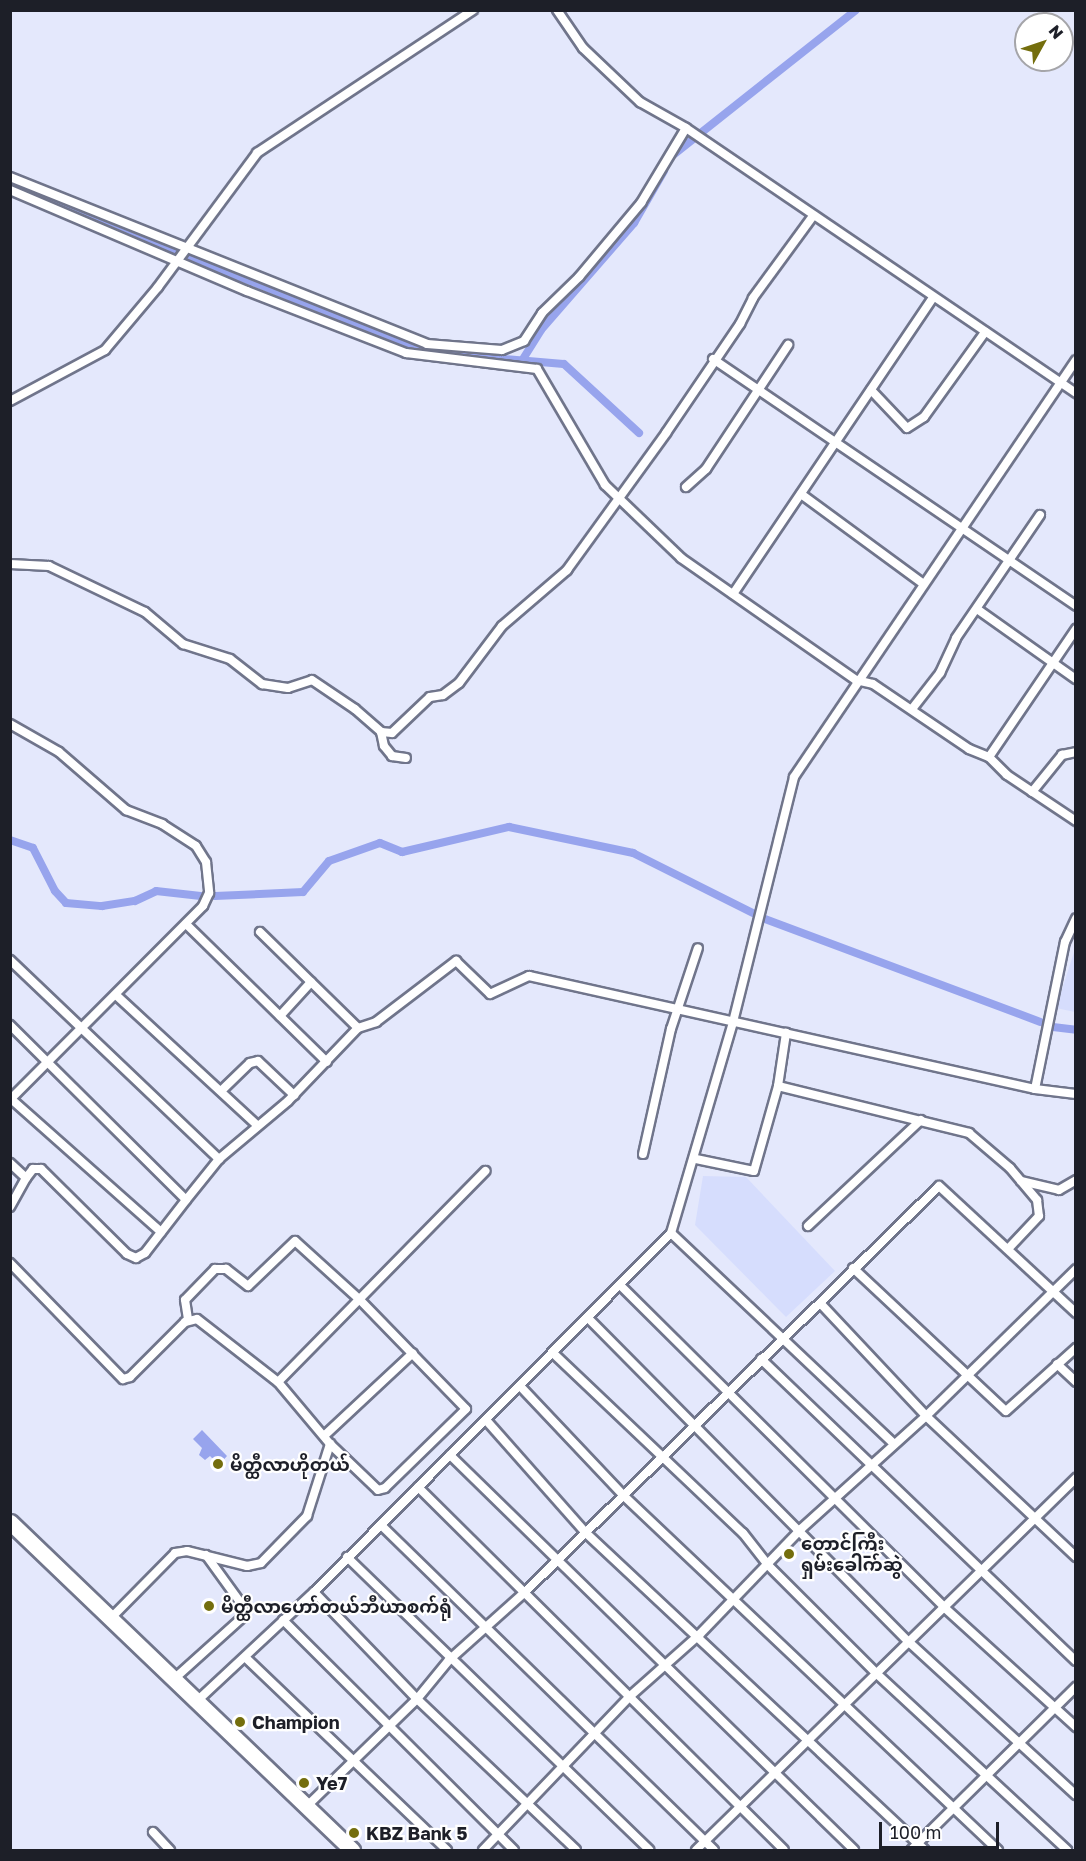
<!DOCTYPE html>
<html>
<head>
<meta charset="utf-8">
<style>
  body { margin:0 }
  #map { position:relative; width:1086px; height:1861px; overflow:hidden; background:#e4e8fc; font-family:"Golos Text","Noto Sans Myanmar",sans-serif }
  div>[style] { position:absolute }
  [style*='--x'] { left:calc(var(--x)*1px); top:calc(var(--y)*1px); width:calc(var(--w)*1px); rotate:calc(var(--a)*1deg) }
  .built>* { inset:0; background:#d6ddfd }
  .water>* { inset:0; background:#97a4ed }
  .canal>* { height:8px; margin:-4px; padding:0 4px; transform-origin:4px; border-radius:4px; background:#97a4ed }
  .roads { filter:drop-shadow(2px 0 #70758b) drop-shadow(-2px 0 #70758b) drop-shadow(0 2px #70758b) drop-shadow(0 -2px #70758b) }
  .street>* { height:8px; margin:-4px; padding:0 4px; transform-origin:4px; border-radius:4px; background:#fff }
  .highway>* { height:15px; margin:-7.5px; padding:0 7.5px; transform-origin:7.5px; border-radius:7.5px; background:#fff }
  .dots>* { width:16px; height:16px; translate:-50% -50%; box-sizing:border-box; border:3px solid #fff; border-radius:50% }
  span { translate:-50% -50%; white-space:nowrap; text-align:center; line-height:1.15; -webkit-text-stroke:4.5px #fff; paint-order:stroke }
  .poi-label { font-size:18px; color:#1d1f28; font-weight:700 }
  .left { translate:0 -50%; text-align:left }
  .frame { position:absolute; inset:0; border:12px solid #1d1f28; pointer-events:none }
  .north { position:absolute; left:1014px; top:12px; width:60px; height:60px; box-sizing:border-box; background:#fff; border:2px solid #a5a5a9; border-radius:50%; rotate:50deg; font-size:16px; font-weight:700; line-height:24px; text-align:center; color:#1d1f28 }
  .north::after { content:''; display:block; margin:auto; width:21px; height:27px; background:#746e0d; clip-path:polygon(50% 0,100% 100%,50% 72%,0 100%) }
  .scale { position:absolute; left:879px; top:1822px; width:120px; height:27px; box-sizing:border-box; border:3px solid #1d1f28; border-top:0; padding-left:8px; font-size:18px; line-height:21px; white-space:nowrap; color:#1d1f28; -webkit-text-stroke:4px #fff; paint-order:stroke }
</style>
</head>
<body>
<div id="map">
  <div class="built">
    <div style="clip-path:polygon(1075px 949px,1075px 1012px,1056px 1008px)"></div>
    <div style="clip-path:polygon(703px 1176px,746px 1177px,835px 1271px,786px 1317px,695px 1225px)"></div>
  </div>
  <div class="water">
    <div style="clip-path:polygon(202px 1430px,227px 1456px,219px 1465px,210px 1456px,205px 1460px,199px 1455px,202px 1448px,193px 1439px)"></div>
  </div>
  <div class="canal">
    <div style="--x:673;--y:155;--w:233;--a:-38.4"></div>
    <div style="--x:10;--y:186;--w:456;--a:21.6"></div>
    <div style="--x:447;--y:354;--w:117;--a:4.9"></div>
    <div style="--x:564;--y:364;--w:102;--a:42.6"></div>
    <div style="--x:523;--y:359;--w:34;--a:-58"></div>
    <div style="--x:541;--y:330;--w:142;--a:-49"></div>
    <div style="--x:634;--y:223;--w:60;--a:-60"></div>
    <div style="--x:10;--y:840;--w:24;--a:19"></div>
    <div style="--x:33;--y:848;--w:48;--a:62.9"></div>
    <div style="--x:55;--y:891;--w:16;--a:47"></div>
    <div style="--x:66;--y:903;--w:36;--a:5"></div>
    <div style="--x:102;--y:906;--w:33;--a:-9"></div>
    <div style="--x:135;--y:901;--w:23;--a:-25"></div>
    <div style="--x:156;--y:891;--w:45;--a:6.3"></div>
    <div style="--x:215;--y:896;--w:88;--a:-2.6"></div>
    <div style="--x:303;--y:892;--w:40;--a:-50"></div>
    <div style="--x:329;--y:861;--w:54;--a:-19.4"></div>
    <div style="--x:380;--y:843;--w:24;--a:22"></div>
    <div style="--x:402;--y:852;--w:110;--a:-13.2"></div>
    <div style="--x:509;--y:827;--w:127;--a:11.8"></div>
    <div style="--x:633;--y:853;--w:134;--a:26.6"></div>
    <div style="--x:765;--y:919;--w:294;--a:20.5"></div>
    <div style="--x:1053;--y:1027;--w:23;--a:7"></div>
  </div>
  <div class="roads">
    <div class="street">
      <div style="--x:557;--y:10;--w:46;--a:55.6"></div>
      <div style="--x:583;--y:48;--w:79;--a:43.5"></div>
      <div style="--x:640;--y:102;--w:53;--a:29.5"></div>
      <div style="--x:686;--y:128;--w:472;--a:34.2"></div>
      <div style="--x:10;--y:177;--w:449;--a:21.8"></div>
      <div style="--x:427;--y:344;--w:75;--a:4.6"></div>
      <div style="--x:502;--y:350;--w:24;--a:-22"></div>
      <div style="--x:524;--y:341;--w:33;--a:-57"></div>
      <div style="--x:542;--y:313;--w:52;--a:-44.2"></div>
      <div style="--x:579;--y:277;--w:97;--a:-50"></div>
      <div style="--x:641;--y:203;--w:87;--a:-59"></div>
      <div style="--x:10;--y:190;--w:258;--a:23.1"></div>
      <div style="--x:247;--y:291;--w:171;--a:21.3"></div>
      <div style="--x:406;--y:353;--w:132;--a:7"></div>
      <div style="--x:537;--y:369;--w:134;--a:59.6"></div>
      <div style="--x:605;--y:485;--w:105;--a:43.8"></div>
      <div style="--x:681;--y:558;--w:213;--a:34.9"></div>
      <div style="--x:856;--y:680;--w:17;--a:13"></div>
      <div style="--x:873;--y:684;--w:116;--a:34.1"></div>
      <div style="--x:969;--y:749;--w:22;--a:22"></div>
      <div style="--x:989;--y:757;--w:25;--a:45"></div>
      <div style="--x:1007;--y:775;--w:83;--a:33.7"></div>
      <div style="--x:713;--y:359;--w:439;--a:34.2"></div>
      <div style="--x:871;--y:390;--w:52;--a:46.5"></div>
      <div style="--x:907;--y:428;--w:20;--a:-33"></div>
      <div style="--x:924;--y:417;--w:105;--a:-54.3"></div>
      <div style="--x:10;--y:401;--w:108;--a:-28.2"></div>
      <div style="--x:105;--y:350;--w:82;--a:-49.9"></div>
      <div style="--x:158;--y:287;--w:167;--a:-53.5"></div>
      <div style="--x:257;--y:153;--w:259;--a:-33.5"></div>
      <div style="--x:686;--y:487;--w:27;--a:-42"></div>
      <div style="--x:706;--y:469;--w:149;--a:-56.5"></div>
      <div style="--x:801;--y:494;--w:150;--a:36.3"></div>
      <div style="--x:10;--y:564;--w:39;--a:3"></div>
      <div style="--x:49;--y:566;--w:106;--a:25.6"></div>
      <div style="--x:145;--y:612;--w:50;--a:40.1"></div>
      <div style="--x:183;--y:644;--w:49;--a:17.7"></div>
      <div style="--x:230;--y:659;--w:41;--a:38"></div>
      <div style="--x:262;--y:684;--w:26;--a:9"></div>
      <div style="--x:288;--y:688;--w:25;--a:-18"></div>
      <div style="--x:312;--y:680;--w:52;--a:34"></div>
      <div style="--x:355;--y:709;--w:35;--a:41"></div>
      <div style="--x:381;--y:732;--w:14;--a:78"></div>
      <div style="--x:384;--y:746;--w:13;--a:51"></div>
      <div style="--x:392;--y:756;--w:14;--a:8"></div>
      <div style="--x:733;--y:594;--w:358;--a:-56"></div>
      <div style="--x:977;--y:609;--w:121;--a:35.3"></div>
      <div style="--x:912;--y:709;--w:46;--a:-52.1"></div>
      <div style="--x:940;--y:673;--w:38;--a:-65"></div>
      <div style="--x:956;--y:638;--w:149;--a:-55.7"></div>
      <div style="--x:10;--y:724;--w:56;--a:29.7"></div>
      <div style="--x:59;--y:752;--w:89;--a:40.9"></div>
      <div style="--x:126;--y:810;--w:39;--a:21"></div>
      <div style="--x:162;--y:824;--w:40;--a:32.9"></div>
      <div style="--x:196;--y:846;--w:19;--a:58"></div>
      <div style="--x:206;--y:862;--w:31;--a:84"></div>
      <div style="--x:209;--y:893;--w:14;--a:115"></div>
      <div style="--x:203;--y:906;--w:274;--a:134.9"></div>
      <div style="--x:381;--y:732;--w:11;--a:5"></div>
      <div style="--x:392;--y:733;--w:52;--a:-43.5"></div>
      <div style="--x:430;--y:697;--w:13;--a:-9"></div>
      <div style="--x:443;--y:695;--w:20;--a:-37"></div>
      <div style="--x:459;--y:683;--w:71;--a:-53"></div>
      <div style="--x:502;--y:626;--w:86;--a:-40.7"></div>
      <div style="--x:567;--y:570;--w:169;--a:-54.1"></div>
      <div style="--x:666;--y:433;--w:132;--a:-55.8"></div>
      <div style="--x:740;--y:324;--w:29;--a:-63"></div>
      <div style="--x:753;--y:298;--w:102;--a:-53.8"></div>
      <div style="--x:989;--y:757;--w:155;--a:-55.8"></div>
      <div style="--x:1032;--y:792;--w:48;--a:-51"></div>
      <div style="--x:1062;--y:755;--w:14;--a:-12"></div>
      <div style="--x:186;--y:924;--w:197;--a:44.4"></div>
      <div style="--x:260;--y:932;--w:137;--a:44.4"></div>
      <div style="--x:10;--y:960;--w:289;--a:43.6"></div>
      <div style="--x:116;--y:995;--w:193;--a:42.7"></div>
      <div style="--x:280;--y:1016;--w:46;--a:-47.6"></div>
      <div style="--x:10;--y:1025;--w:248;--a:44.8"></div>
      <div style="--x:186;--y:1200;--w:67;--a:127.7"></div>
      <div style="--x:145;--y:1253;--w:10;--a:151"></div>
      <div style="--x:136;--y:1258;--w:10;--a:-156"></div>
      <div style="--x:127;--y:1254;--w:121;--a:-135.3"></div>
      <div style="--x:41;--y:1169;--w:8;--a:180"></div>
      <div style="--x:33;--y:1169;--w:11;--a:128"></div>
      <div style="--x:26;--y:1178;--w:33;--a:119"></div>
      <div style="--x:778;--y:1086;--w:197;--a:13.8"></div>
      <div style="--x:969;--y:1133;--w:54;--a:40.5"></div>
      <div style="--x:1010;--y:1168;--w:42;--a:49.8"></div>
      <div style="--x:1037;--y:1200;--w:16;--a:83"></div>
      <div style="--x:1039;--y:1216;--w:45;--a:133.2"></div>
      <div style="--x:1035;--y:1089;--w:150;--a:-78.5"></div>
      <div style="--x:1065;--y:942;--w:26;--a:-65"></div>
      <div style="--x:221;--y:1091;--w:40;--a:-44"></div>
      <div style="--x:250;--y:1063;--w:8;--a:-14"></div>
      <div style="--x:258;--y:1061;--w:50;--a:43.4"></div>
      <div style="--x:10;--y:1098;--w:202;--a:41.6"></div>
      <div style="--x:643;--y:1154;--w:128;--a:-77.4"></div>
      <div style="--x:671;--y:1029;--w:85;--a:-71.6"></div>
      <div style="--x:696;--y:1159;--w:59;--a:11.7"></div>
      <div style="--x:754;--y:1171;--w:88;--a:-74.2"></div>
      <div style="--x:778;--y:1086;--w:54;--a:-81.4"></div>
      <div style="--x:10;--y:1163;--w:22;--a:43"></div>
      <div style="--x:1021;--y:1181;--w:39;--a:13"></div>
      <div style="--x:1059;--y:1190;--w:20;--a:-30"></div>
      <div style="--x:186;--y:1200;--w:53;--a:-51.2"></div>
      <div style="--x:219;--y:1159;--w:90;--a:-40"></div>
      <div style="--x:288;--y:1101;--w:101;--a:-46.2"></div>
      <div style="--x:358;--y:1028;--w:19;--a:-18"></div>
      <div style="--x:376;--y:1022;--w:101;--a:-37.3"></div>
      <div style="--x:456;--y:961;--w:47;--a:44.1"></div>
      <div style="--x:490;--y:994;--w:43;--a:-24.8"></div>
      <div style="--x:529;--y:976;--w:518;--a:12.59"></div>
      <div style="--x:1035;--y:1089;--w:41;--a:7"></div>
      <div style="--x:808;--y:1226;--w:155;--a:-43.2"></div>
      <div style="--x:671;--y:1233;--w:306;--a:43.4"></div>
      <div style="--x:10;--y:1263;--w:162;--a:45.8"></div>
      <div style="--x:123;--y:1379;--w:7;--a:-16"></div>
      <div style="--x:130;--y:1377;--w:78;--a:-45"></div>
      <div style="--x:185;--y:1322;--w:12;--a:-14"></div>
      <div style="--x:197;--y:1319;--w:103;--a:37.9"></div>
      <div style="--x:278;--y:1382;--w:81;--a:50"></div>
      <div style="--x:330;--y:1444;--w:66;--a:43.8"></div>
      <div style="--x:378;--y:1490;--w:7;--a:-16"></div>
      <div style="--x:385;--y:1488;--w:113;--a:-44.3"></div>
      <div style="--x:466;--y:1409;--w:153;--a:-134.2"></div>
      <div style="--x:359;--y:1299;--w:86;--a:-137.8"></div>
      <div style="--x:295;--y:1241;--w:65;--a:136.2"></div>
      <div style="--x:248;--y:1286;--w:28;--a:-142"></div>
      <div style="--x:226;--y:1269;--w:11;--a:180"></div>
      <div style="--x:215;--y:1269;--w:43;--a:134.1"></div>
      <div style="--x:185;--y:1300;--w:19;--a:81"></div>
      <div style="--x:853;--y:1268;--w:209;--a:43.1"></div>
      <div style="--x:1006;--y:1411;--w:94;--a:-42"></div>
      <div style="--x:621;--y:1286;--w:458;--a:44.8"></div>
      <div style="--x:946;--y:1609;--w:176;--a:42.2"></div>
      <div style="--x:821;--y:1304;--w:154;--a:46.8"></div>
      <div style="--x:926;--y:1416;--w:206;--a:43.2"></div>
      <div style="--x:588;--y:1318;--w:458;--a:45.3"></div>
      <div style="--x:910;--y:1643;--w:225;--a:42.5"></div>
      <div style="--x:553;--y:1353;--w:262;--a:43.5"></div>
      <div style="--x:743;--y:1533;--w:41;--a:52"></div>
      <div style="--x:768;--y:1565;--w:154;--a:45"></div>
      <div style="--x:877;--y:1674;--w:259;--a:42.8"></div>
      <div style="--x:761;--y:1359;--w:436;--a:43.8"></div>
      <div style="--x:1057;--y:1364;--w:26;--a:43"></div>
      <div style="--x:278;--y:1382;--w:296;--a:-45.5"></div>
      <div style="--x:520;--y:1386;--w:151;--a:46.6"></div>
      <div style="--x:624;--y:1496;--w:515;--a:43.43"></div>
      <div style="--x:486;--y:1420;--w:151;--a:48.5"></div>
      <div style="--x:586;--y:1533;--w:464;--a:43.1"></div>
      <div style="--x:325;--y:1435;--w:120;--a:-43"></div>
      <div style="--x:450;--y:1455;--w:565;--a:44.35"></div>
      <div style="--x:418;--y:1487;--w:515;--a:44.76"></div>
      <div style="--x:381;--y:1525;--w:465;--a:44.3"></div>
      <div style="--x:347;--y:1557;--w:421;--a:44.1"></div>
      <div style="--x:314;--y:1592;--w:149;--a:46.1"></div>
      <div style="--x:417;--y:1699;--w:219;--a:43.5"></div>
      <div style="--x:111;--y:1618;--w:91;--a:-45.4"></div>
      <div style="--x:175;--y:1553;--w:12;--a:-9"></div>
      <div style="--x:187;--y:1551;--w:62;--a:14"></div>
      <div style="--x:247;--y:1566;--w:14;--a:-12"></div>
      <div style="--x:261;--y:1563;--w:66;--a:-45.6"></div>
      <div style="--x:307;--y:1516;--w:76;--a:-72.3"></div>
      <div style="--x:283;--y:1620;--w:326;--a:44.9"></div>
      <div style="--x:246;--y:1658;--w:278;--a:43.7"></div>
      <div style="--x:174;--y:1679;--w:94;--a:-42"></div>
      <div style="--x:244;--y:1616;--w:15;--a:-106"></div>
      <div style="--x:240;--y:1602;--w:58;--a:-125.9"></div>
      <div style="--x:197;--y:1701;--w:160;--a:-43"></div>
      <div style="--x:314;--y:1592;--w:506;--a:-45.16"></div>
      <div style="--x:671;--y:1233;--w:220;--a:-73.6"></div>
      <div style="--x:733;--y:1022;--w:252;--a:-76"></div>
      <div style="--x:794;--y:777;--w:503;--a:-55.93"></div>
      <div style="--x:306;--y:1807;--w:155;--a:-44.2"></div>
      <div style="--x:417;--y:1699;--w:50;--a:-50.6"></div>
      <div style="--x:449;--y:1660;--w:101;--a:-41.8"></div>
      <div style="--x:524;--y:1593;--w:581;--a:-44.44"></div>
      <div style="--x:939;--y:1186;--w:187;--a:42.8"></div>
      <div style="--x:153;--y:1832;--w:25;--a:47"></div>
      <div style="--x:483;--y:1850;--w:211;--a:-46.3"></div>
      <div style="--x:629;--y:1697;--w:94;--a:-41.5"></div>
      <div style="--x:699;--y:1635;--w:147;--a:-46.1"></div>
      <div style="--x:801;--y:1529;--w:169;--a:-42.1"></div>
      <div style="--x:926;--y:1416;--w:210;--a:-44.4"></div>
      <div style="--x:696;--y:1850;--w:532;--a:-44.39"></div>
      <div style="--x:911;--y:1850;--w:232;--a:-44.7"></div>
    </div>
    <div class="highway">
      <div style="--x:10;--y:1522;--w:474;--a:43.8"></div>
    </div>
  </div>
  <div class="dots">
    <div style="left:218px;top:1464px;background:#746e0d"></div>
    <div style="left:789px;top:1554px;background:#746e0d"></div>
    <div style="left:209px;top:1606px;background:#746e0d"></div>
    <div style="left:240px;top:1722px;background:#746e0d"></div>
    <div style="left:304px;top:1783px;background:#746e0d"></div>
    <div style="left:354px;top:1833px;background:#746e0d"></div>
  </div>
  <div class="poi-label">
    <span class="left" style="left:230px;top:1464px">မိတ္ထီလာဟိုတယ်</span>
    <span class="left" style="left:801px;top:1554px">တောင်ကြီး<br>ရှမ်းခေါက်ဆွဲ</span>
    <span class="left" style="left:221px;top:1606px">မိတ္ထီလာဟော်တယ်ဘီယာစက်ရုံ</span>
    <span class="left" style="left:252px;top:1722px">Champion</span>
    <span class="left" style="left:316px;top:1783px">Ye7</span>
    <span class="left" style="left:366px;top:1833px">KBZ Bank 5</span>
  </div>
  <div class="frame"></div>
  <div class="north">N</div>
  <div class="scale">100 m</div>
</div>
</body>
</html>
